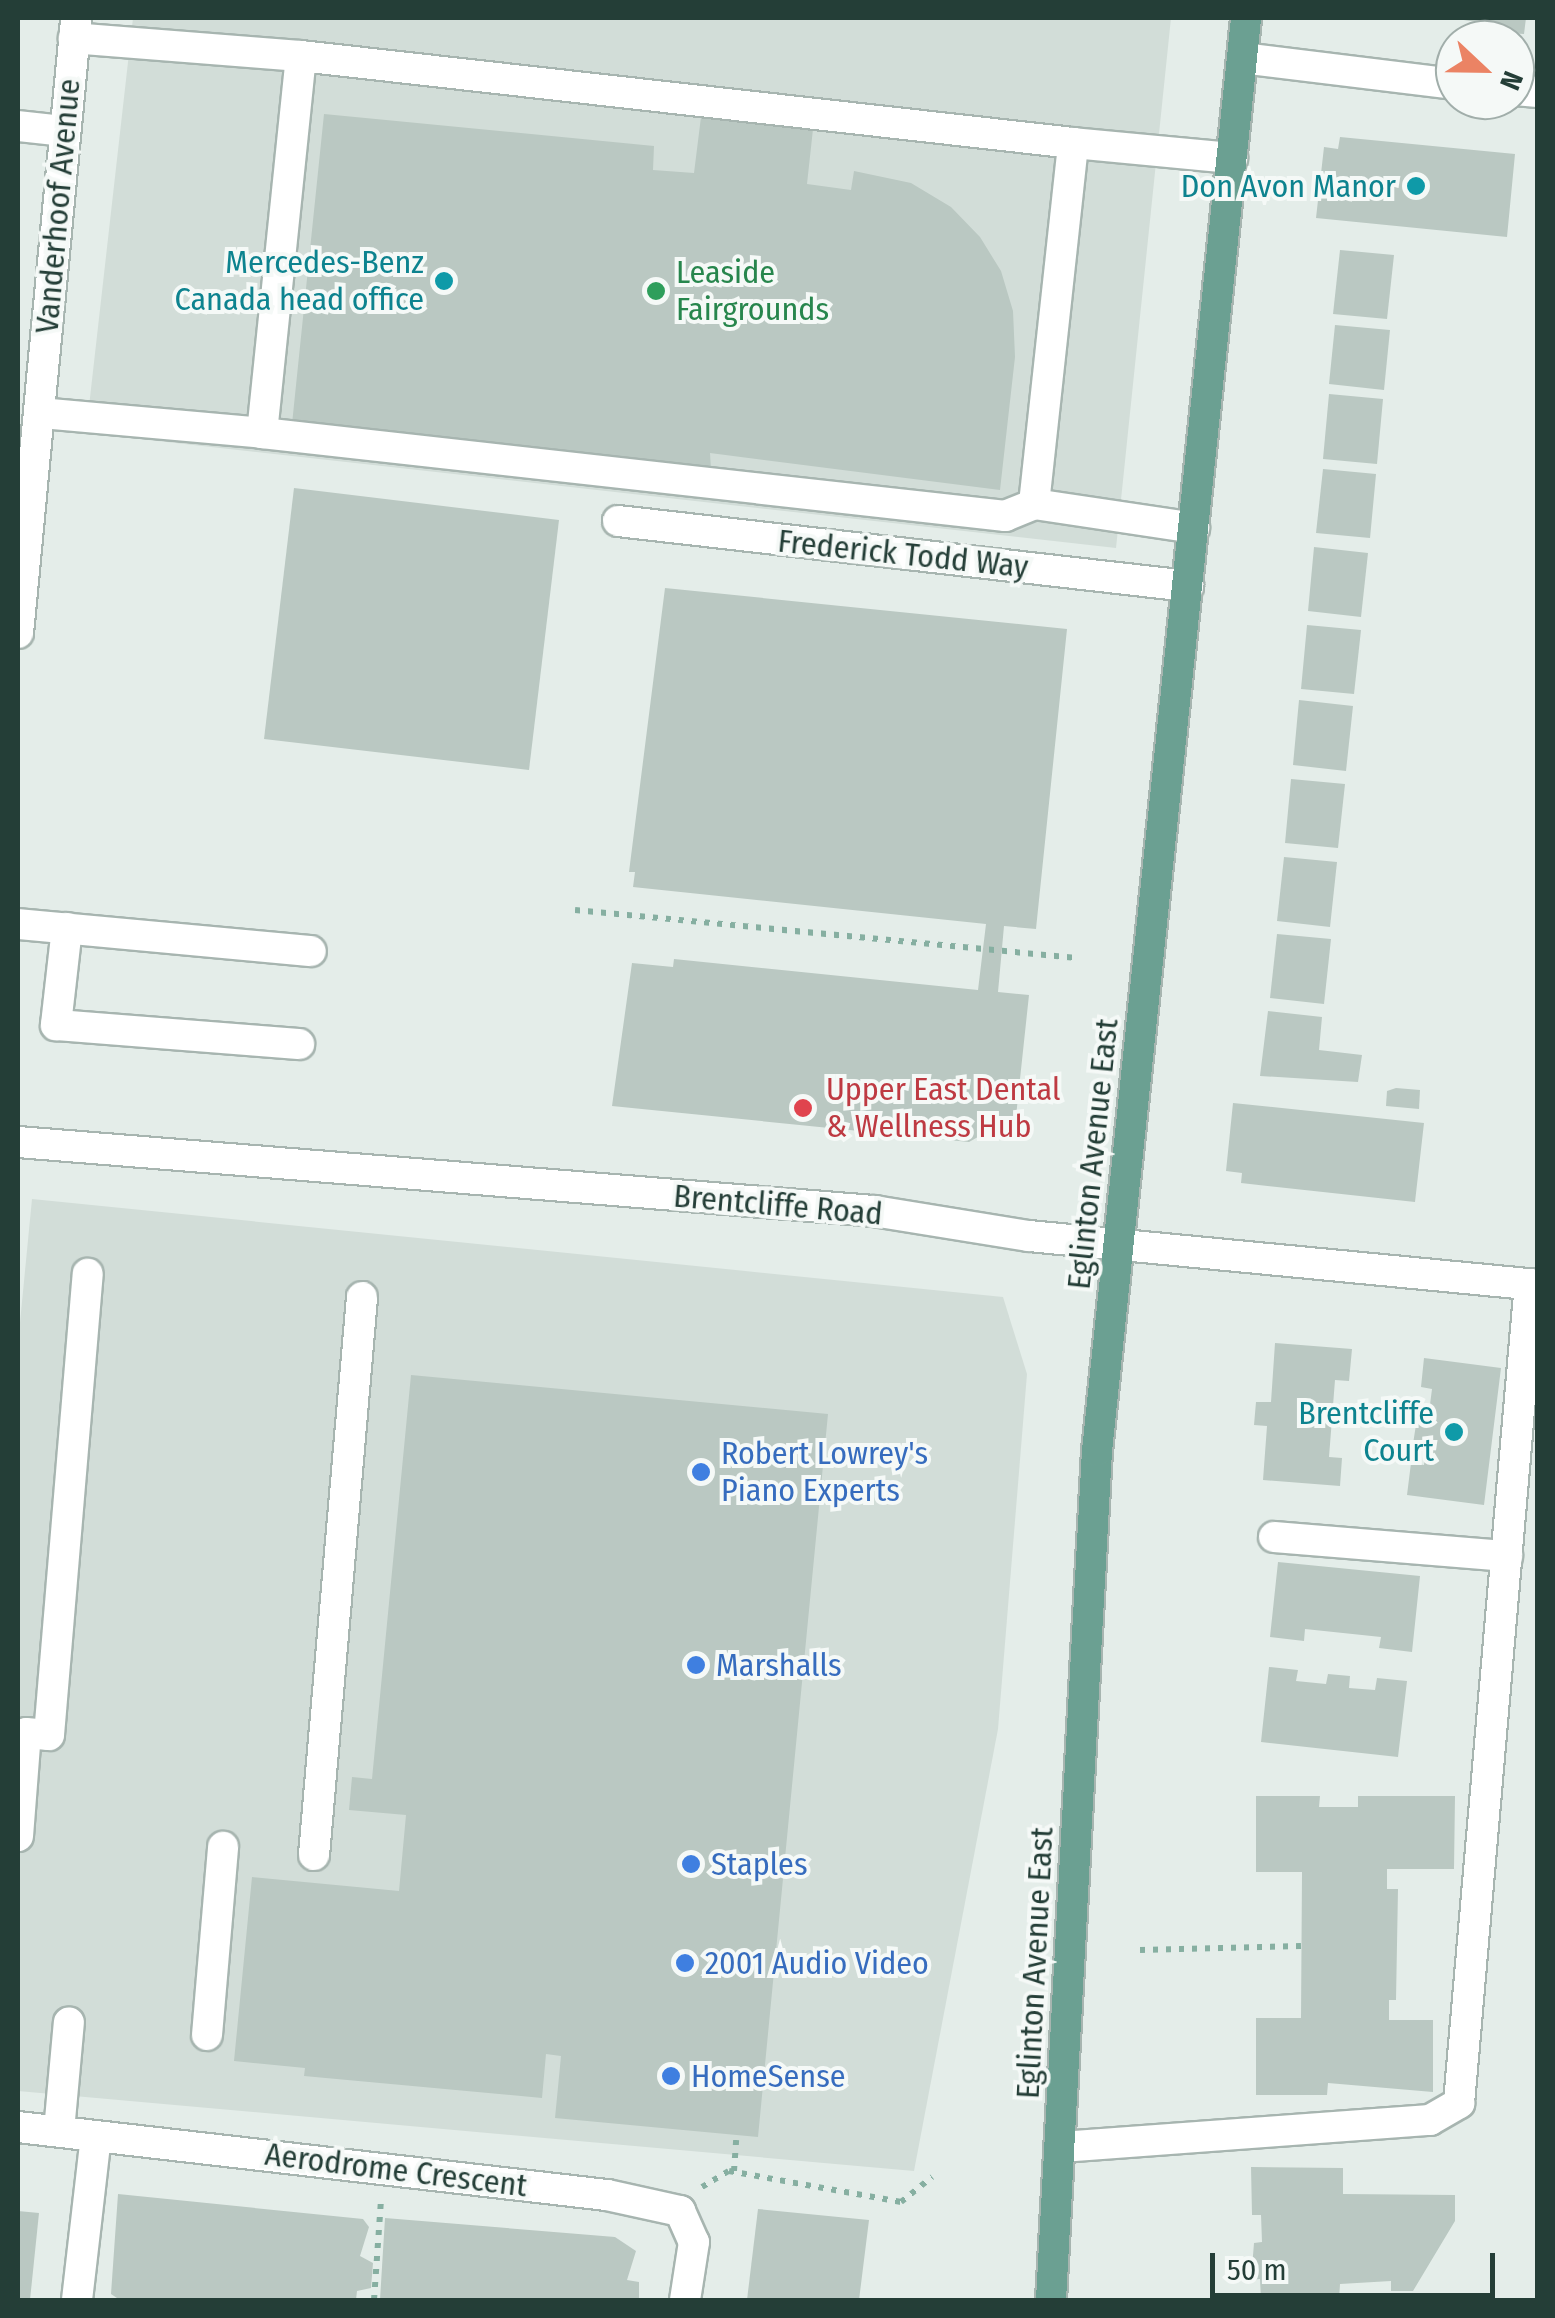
<!DOCTYPE html>
<html>
<head>
<meta charset="utf-8">
<style>
  body { margin:0 }
  #map { position:relative; width:1555px; height:2318px; overflow:hidden; background:#e4ede9; font-family:"Fira Sans Condensed",sans-serif }
  div>[style] { position:absolute }
  [style*='--x'] { left:calc(var(--x)*1px); top:calc(var(--y)*1px); width:calc(var(--w)*1px); rotate:calc(var(--a)*1deg) }
  .built>* { inset:0; background:#d2ddd8 }
  .building>* { inset:0; background:#bac8c2 }
  .path>* { height:6px; margin-top:-3px; transform-origin:0; background:repeating-linear-gradient(90deg,#86afa1 0 5px,transparent 0 13px) }
  .roads { filter:drop-shadow(2px 0 #a7b5b0) drop-shadow(-2px 0 #a7b5b0) drop-shadow(0 2px #a7b5b0) drop-shadow(0 -2px #a7b5b0) }
  .minor>* { height:30px; margin:-15px; padding:0 15px; transform-origin:15px; border-radius:15px; background:#fff }
  .major>* { height:30px; margin:-15px; padding:0 15px; transform-origin:15px; border-radius:15px; background:#6ba092 }
  .dots>* { width:28px; height:28px; translate:-50% -50%; box-sizing:border-box; border:5px solid #f5f9f7; border-radius:50% }
  span { translate:-50% -50%; white-space:nowrap; text-align:center; line-height:1.15; -webkit-text-stroke:8px #f5f9f7; paint-order:stroke }
  .culture-label { font-size:32px; color:#0d838f }
  .right { translate:-100% -50%; text-align:right }
  .street-label { font-size:32px; color:#243e37 }
  .leisure-label { font-size:32px; color:#27864d }
  .left { translate:0 -50%; text-align:left }
  .health-label { font-size:32px; color:#be3a42 }
  .shop-label { font-size:32px; color:#366cbe }
  .frame { position:absolute; inset:0; border:20px solid #243e37; pointer-events:none }
  .north { position:absolute; left:1435px; top:20px; width:100px; height:100px; box-sizing:border-box; background:#f5f9f7; border:2px solid #a1aeaa; border-radius:50%; rotate:112deg; font-size:28px; font-weight:700; line-height:40px; text-align:center; color:#243e37 }
  .north::after { content:''; display:block; margin:auto; width:35px; height:45px; background:#eb8364; clip-path:polygon(50% 0,100% 100%,50% 72%,0 100%) }
  .scale { position:absolute; left:1210px; top:2253px; width:285px; height:45px; box-sizing:border-box; border:5px solid #243e37; border-top:0; padding-left:12px; font-size:30px; line-height:35px; white-space:nowrap; color:#243e37; -webkit-text-stroke:8px #f5f9f7; paint-order:stroke }
</style>
</head>
<body>
<div id="map">
  <div class="built">
    <div style="clip-path:polygon(133px 18px,1171px 18px,1116px 548px,86px 433px)"></div>
    <div style="clip-path:polygon(32px 1199px,1003px 1297px,1027px 1374px,998px 1729px,914px 2171px,18px 2091px,18px 1343px)"></div>
  </div>
  <div class="building">
    <div style="clip-path:polygon(1450px 18px,1526px 18px,1524px 34px,1490px 32px,1491px 24px)"></div>
    <div style="clip-path:polygon(324px 114px,654px 146px,653px 170px,694px 173px,701px 117px,813px 129px,807px 184px,851px 190px,854px 171px,911px 183px,951px 207px,980px 237px,1001px 271px,1013px 311px,1015px 357px,1000px 490px,710px 453px,711px 470px,292px 424px)"></div>
    <div style="clip-path:polygon(1340px 137px,1515px 154px,1507px 237px,1316px 218px,1324px 147px,1338px 149px)"></div>
    <div style="clip-path:polygon(1340px 250px,1394px 255px,1387px 319px,1333px 314px)"></div>
    <div style="clip-path:polygon(1335px 325px,1390px 330px,1384px 390px,1329px 384px)"></div>
    <div style="clip-path:polygon(1329px 394px,1383px 399px,1377px 464px,1323px 459px)"></div>
    <div style="clip-path:polygon(1323px 469px,1376px 474px,1370px 538px,1316px 533px)"></div>
    <div style="clip-path:polygon(294px 488px,559px 520px,529px 770px,264px 739px)"></div>
    <div style="clip-path:polygon(1314px 547px,1368px 553px,1361px 617px,1308px 611px)"></div>
    <div style="clip-path:polygon(665px 588px,1067px 629px,1036px 929px,1004px 926px,998px 992px,1029px 995px,1014px 1135px,985px 1133px,969px 1142px,612px 1106px,632px 963px,673px 967px,674px 959px,978px 990px,986px 924px,633px 887px,635px 872px,629px 872px)"></div>
    <div style="clip-path:polygon(1307px 625px,1361px 630px,1354px 694px,1301px 689px)"></div>
    <div style="clip-path:polygon(1299px 700px,1353px 706px,1346px 771px,1293px 765px)"></div>
    <div style="clip-path:polygon(1291px 779px,1345px 784px,1338px 848px,1285px 843px)"></div>
    <div style="clip-path:polygon(1284px 857px,1337px 862px,1330px 927px,1277px 921px)"></div>
    <div style="clip-path:polygon(1277px 934px,1331px 939px,1324px 1004px,1270px 998px)"></div>
    <div style="clip-path:polygon(1268px 1011px,1322px 1017px,1319px 1050px,1362px 1055px,1358px 1082px,1260px 1076px)"></div>
    <div style="clip-path:polygon(1396px 1088px,1420px 1090px,1419px 1109px,1386px 1106px,1387px 1091px)"></div>
    <div style="clip-path:polygon(1233px 1103px,1424px 1123px,1415px 1202px,1241px 1183px,1242px 1173px,1226px 1171px)"></div>
    <div style="clip-path:polygon(1275px 1343px,1352px 1349px,1349px 1381px,1335px 1380px,1329px 1457px,1342px 1458px,1340px 1486px,1263px 1480px,1267px 1426px,1254px 1425px,1256px 1402px,1271px 1402px)"></div>
    <div style="clip-path:polygon(1424px 1358px,1501px 1368px,1484px 1505px,1407px 1495px,1411px 1463px,1424px 1465px,1426px 1446px,1413px 1444px,1417px 1418px,1428px 1420px,1432px 1389px,1421px 1387px)"></div>
    <div style="clip-path:polygon(411px 1375px,828px 1414px,758px 2137px,555px 2118px,561px 2056px,546px 2054px,542px 2098px,304px 2076px,305px 2068px,234px 2061px,252px 1877px,399px 1891px,406px 1815px,349px 1810px,352px 1777px,372px 1779px)"></div>
    <div style="clip-path:polygon(1278px 1562px,1420px 1576px,1412px 1652px,1379px 1648px,1381px 1637px,1305px 1629px,1304px 1641px,1270px 1637px)"></div>
    <div style="clip-path:polygon(1269px 1667px,1298px 1670px,1296px 1681px,1326px 1684px,1328px 1674px,1350px 1676px,1349px 1688px,1375px 1690px,1377px 1678px,1407px 1681px,1398px 1757px,1261px 1742px)"></div>
    <div style="clip-path:polygon(1256px 1796px,1320px 1796px,1319px 1807px,1358px 1807px,1358px 1796px,1455px 1796px,1454px 1869px,1387px 1869px,1387px 1889px,1398px 1889px,1396px 2000px,1389px 2000px,1389px 2020px,1433px 2020px,1433px 2092px,1328px 2083px,1327px 2095px,1256px 2095px,1256px 2018px,1301px 2018px,1302px 1872px,1256px 1872px)"></div>
    <div style="clip-path:polygon(1251px 2167px,1343px 2168px,1343px 2194px,1455px 2195px,1455px 2221px,1413px 2291px,1391px 2291px,1391px 2281px,1340px 2284px,1339px 2300px,1261px 2300px,1260px 2279px,1251px 2280px,1254px 2243px,1262px 2242px,1261px 2215px,1252px 2215px)"></div>
    <div style="clip-path:polygon(118px 2194px,363px 2219px,369px 2227px,360px 2256px,373px 2263px,371px 2288px,357px 2291px,356px 2300px,120px 2300px,111px 2294px)"></div>
    <div style="clip-path:polygon(758px 2209px,869px 2220px,859px 2300px,747px 2300px)"></div>
    <div style="clip-path:polygon(18px 2211px,39px 2213px,30px 2300px,18px 2300px)"></div>
    <div style="clip-path:polygon(385px 2218px,615px 2237px,636px 2251px,627px 2280px,639px 2282px,639px 2300px,380px 2300px)"></div>
  </div>
  <div class="path">
    <div style="--x:575;--y:910;--w:504;--a:5.46"></div>
    <div style="--x:1140;--y:1950;--w:161;--a:-1.4"></div>
    <div style="--x:734;--y:2171;--w:31;--a:-86"></div>
    <div style="--x:702;--y:2187;--w:31;--a:-31"></div>
    <div style="--x:729;--y:2171;--w:175;--a:10.2"></div>
    <div style="--x:901;--y:2202;--w:40;--a:-39"></div>
    <div style="--x:374;--y:2300;--w:100;--a:-86"></div>
  </div>
  <div class="roads">
    <div class="minor">
      <div style="--x:301;--y:56;--w:777;--a:6.43"></div>
      <div style="--x:1242;--y:58;--w:215;--a:7"></div>
      <div style="--x:1515;--y:90;--w:23;--a:5"></div>
      <div style="--x:18;--y:126;--w:46;--a:6.2"></div>
      <div style="--x:40;--y:413;--w:223;--a:5.1"></div>
      <div style="--x:262;--y:433;--w:379;--a:-84.1"></div>
      <div style="--x:301;--y:56;--w:228;--a:-175.5"></div>
      <div style="--x:262;--y:433;--w:748;--a:6.37"></div>
      <div style="--x:1005;--y:516;--w:31;--a:-22"></div>
      <div style="--x:1034;--y:504;--w:162;--a:8.5"></div>
      <div style="--x:1034;--y:504;--w:363;--a:-83.8"></div>
      <div style="--x:1073;--y:143;--w:160;--a:5.4"></div>
      <div style="--x:618;--y:521;--w:574;--a:6.51"></div>
      <div style="--x:18;--y:633;--w:616;--a:-84.59"></div>
      <div style="--x:18;--y:924;--w:294;--a:5.3"></div>
      <div style="--x:67;--y:928;--w:98;--a:96.5"></div>
      <div style="--x:56;--y:1025;--w:244;--a:4.5"></div>
      <div style="--x:18;--y:1142;--w:859;--a:4.61"></div>
      <div style="--x:874;--y:1211;--w:157;--a:9.2"></div>
      <div style="--x:1029;--y:1236;--w:511;--a:5.5"></div>
      <div style="--x:1274;--y:1537;--w:234;--a:4.7"></div>
      <div style="--x:18;--y:1836;--w:103;--a:-85.6"></div>
      <div style="--x:26;--y:1733;--w:23;--a:5"></div>
      <div style="--x:49;--y:1735;--w:463;--a:-85.2"></div>
      <div style="--x:314;--y:1855;--w:560;--a:-85.08"></div>
      <div style="--x:207;--y:2035;--w:189;--a:-85.1"></div>
      <div style="--x:18;--y:2127;--w:593;--a:6.59"></div>
      <div style="--x:607;--y:2195;--w:75;--a:12.4"></div>
      <div style="--x:680;--y:2211;--w:34;--a:66"></div>
      <div style="--x:694;--y:2242;--w:59;--a:98.8"></div>
      <div style="--x:59;--y:2131;--w:109;--a:-84.8"></div>
      <div style="--x:1061;--y:2147;--w:370;--a:-4.2"></div>
      <div style="--x:1430;--y:2120;--w:34;--a:-30"></div>
      <div style="--x:1459;--y:2103;--w:822;--a:-85.05"></div>
      <div style="--x:77;--y:2300;--w:165;--a:-83.4"></div>
    </div>
    <div class="major">
      <div style="--x:1051;--y:2300;--w:850;--a:-86.9"></div>
      <div style="--x:1097;--y:1451;--w:1441;--a:-84.06"></div>
    </div>
  </div>
  <div class="dots">
    <div style="left:1416px;top:186px;background:#0f9aa8"></div>
    <div style="left:444px;top:281px;background:#0f9aa8"></div>
    <div style="left:656px;top:291px;background:#2e9e5b"></div>
    <div style="left:803px;top:1108px;background:#e0444e"></div>
    <div style="left:1454px;top:1432px;background:#0f9aa8"></div>
    <div style="left:701px;top:1472px;background:#3f7fe0"></div>
    <div style="left:696px;top:1665px;background:#3f7fe0"></div>
    <div style="left:691px;top:1864px;background:#3f7fe0"></div>
    <div style="left:685px;top:1963px;background:#3f7fe0"></div>
    <div style="left:671px;top:2076px;background:#3f7fe0"></div>
  </div>
  <div class="culture-label">
    <span class="right" style="left:1396px;top:186px">Don Avon Manor</span>
    <span class="right" style="left:424px;top:281px">Mercedes-Benz<br>Canada head office</span>
    <span class="right" style="left:1434px;top:1432px">Brentcliffe<br>Court</span>
  </div>
  <div class="street-label">
    <span style="left:58px;top:206px;rotate:-85deg">Vanderhoof Avenue</span>
    <span style="left:903px;top:554px;rotate:6deg">Frederick Todd Way</span>
    <span style="left:1093px;top:1154px;rotate:-84deg">Eglinton Avenue East</span>
    <span style="left:778px;top:1205px;rotate:5deg">Brentcliffe Road</span>
    <span style="left:1035px;top:1963px;rotate:-87deg">Eglinton Avenue East</span>
    <span style="left:396px;top:2170px;rotate:7deg">Aerodrome Crescent</span>
  </div>
  <div class="leisure-label">
    <span class="left" style="left:676px;top:291px">Leaside<br>Fairgrounds</span>
  </div>
  <div class="health-label">
    <span class="left" style="left:826px;top:1108px">Upper East Dental<br>&amp; Wellness Hub</span>
  </div>
  <div class="shop-label">
    <span class="left" style="left:721px;top:1472px">Robert Lowrey's<br>Piano Experts</span>
    <span class="left" style="left:716px;top:1665px">Marshalls</span>
    <span class="left" style="left:711px;top:1864px">Staples</span>
    <span class="left" style="left:705px;top:1963px">2001 Audio Video</span>
    <span class="left" style="left:691px;top:2076px">HomeSense</span>
  </div>
  <div class="frame"></div>
  <div class="north">N</div>
  <div class="scale">50 m</div>
</div>
</body>
</html>
